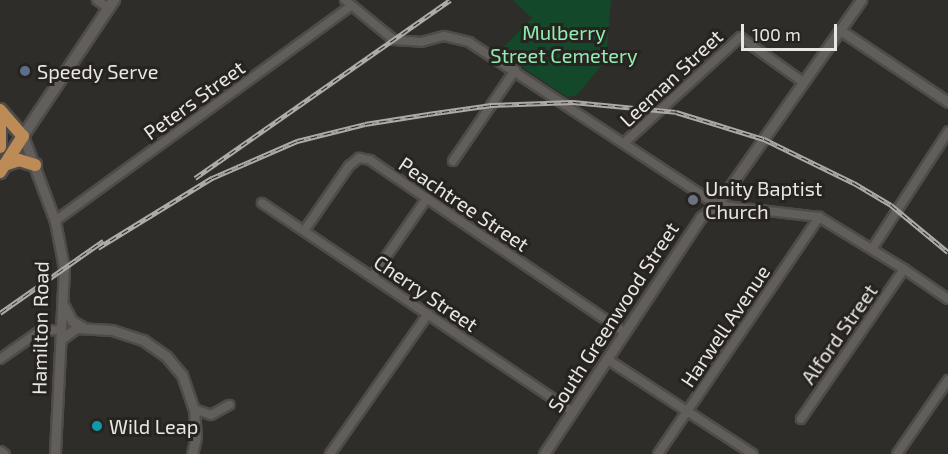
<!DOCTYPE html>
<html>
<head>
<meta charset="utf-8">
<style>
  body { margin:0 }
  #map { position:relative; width:948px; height:454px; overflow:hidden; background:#2f2d2a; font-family:"Exo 2",sans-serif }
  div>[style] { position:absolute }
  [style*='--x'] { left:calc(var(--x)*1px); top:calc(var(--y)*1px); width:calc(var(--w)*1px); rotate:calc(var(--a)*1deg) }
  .green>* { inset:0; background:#14482a }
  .roads { filter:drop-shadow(2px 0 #4e4c49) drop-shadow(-2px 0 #4e4c49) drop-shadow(0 2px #4e4c49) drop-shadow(0 -2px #4e4c49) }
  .minor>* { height:8px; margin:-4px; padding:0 4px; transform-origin:4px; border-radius:4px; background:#615e5b }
  .tertiary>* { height:9px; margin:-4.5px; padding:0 4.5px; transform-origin:4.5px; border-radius:4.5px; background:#615e5b }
  .secondary>* { height:10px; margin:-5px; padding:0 5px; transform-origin:5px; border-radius:5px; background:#615e5b }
  .trunk>* { height:12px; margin:-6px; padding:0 6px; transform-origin:6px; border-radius:6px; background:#bc8b56 }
  .rail>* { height:4.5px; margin-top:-2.25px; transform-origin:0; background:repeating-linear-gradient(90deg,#262320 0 7px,#adaba8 0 14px); box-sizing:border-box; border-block:2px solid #adaba8 }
  .dots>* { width:16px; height:16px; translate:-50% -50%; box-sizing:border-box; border:3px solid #262320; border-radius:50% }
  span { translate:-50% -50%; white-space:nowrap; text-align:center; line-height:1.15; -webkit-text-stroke:6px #262320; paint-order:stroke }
  .park-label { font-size:20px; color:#90eeb1 }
  .poi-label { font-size:20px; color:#e9e7e5 }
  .left { translate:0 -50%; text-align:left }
  .street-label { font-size:20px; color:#e9e7e5 }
  .scale { position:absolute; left:741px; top:24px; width:96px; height:27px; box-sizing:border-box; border:3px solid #e9e7e5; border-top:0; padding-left:8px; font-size:18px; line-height:21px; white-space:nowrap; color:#e9e7e5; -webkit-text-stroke:4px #262320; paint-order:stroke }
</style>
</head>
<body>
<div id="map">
  <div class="green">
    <div style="clip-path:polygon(513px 0,611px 0,606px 60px,577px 95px,567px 97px,499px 52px,532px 18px)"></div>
  </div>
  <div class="roads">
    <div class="minor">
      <div style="--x:97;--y:0;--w:14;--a:36"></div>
      <div style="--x:345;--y:0;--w:63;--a:39.2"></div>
      <div style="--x:394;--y:40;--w:27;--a:4"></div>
      <div style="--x:421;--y:42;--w:24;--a:-15"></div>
      <div style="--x:444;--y:36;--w:26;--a:13"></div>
      <div style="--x:469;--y:42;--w:297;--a:33.3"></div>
      <div style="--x:717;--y:205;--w:103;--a:6.7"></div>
      <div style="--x:819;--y:217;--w:100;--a:31.5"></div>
      <div style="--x:904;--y:269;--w:53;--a:34.3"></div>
      <div style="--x:624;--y:143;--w:157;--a:-42.4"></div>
      <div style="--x:740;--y:37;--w:77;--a:35.5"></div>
      <div style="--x:453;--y:161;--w:110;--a:-55.7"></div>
      <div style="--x:262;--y:203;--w:373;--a:33.9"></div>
      <div style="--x:55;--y:221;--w:366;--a:-36"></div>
      <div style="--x:304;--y:231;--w:79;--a:-55.3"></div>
      <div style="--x:349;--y:166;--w:13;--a:-39"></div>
      <div style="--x:359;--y:158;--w:11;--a:10"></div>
      <div style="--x:370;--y:160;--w:307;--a:34.1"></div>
      <div style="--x:872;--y:249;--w:140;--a:-57"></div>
      <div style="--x:372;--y:277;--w:96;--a:-55.2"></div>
      <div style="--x:0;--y:359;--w:49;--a:-35"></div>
      <div style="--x:40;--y:331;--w:22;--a:-3"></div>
      <div style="--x:607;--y:359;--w:174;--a:33.1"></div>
      <div style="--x:194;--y:409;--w:18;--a:19"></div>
      <div style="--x:211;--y:415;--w:21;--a:-29"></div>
      <div style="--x:801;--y:419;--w:182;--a:-55.5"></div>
      <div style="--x:330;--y:454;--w:171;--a:-55"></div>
      <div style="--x:658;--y:454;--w:287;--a:-55.8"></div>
      <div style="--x:897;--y:454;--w:90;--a:-55.4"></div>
    </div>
    <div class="tertiary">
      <div style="--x:840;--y:30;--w:130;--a:33.7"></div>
      <div style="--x:23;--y:136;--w:91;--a:69.4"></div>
      <div style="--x:55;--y:221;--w:48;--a:79.2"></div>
      <div style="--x:64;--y:268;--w:186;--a:92.8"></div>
      <div style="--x:64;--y:306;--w:17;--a:62"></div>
      <div style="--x:72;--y:321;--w:14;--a:30"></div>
      <div style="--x:61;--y:339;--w:19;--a:-36"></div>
      <div style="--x:76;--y:328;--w:36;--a:3"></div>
      <div style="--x:112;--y:330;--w:33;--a:18"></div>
      <div style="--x:143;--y:340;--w:28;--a:35"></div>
      <div style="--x:166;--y:356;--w:25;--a:50"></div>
      <div style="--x:182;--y:375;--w:36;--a:71"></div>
      <div style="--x:194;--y:409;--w:28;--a:86"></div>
      <div style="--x:196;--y:437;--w:17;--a:103"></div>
      <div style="--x:0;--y:451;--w:5;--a:37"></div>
      <div style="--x:544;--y:454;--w:284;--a:-56.5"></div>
      <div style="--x:701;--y:217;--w:20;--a:-37"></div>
      <div style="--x:717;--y:205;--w:251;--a:-54.9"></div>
    </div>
    <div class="secondary">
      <div style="--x:23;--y:136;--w:164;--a:-56.2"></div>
    </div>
    <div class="trunk">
      <div style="--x:0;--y:110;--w:35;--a:49"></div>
      <div style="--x:23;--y:136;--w:43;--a:122.6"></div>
      <div style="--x:0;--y:121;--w:26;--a:90"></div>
      <div style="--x:4;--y:165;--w:16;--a:-18"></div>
      <div style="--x:19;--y:160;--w:17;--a:17"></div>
    </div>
  </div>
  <div class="rail">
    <div style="--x:195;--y:178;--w:311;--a:-34.9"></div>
    <div style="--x:98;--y:248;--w:134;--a:-31.6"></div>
    <div style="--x:212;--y:178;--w:93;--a:-23.5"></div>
    <div style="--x:297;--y:141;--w:70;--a:-14"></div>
    <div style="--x:365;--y:124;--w:64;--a:-9"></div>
    <div style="--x:428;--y:114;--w:64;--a:-8.1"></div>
    <div style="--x:491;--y:105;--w:82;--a:-2.1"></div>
    <div style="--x:573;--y:102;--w:103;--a:5.5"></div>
    <div style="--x:676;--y:112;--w:92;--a:17.1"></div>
    <div style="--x:764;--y:139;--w:100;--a:26.1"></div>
    <div style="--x:854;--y:183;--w:43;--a:30.7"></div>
    <div style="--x:891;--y:205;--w:74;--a:39.5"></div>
    <div style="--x:0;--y:313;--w:126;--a:-35"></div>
  </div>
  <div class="dots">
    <div style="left:25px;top:71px;background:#5c6f8a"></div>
    <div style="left:693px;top:200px;background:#6b7280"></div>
    <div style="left:97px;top:426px;background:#0f9aa8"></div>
  </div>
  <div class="park-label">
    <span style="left:564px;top:44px">Mulberry<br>Street Cemetery</span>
  </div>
  <div class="poi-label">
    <span class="left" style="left:37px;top:71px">Speedy Serve</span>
    <span class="left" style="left:705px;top:200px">Unity Baptist<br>Church</span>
    <span class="left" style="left:109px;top:426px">Wild Leap</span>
  </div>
  <div class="street-label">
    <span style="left:671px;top:78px;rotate:-43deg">Leeman Street</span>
    <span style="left:194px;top:100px;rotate:-36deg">Peters Street</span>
    <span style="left:464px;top:204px;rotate:34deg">Peachtree Street</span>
    <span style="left:426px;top:293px;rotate:34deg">Cherry Street</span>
    <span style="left:613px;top:317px;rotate:-57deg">South Greenwood Street</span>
    <span style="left:725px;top:326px;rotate:-56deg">Harwell Avenue</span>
    <span style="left:40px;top:328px;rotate:-89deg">Hamilton Road</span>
    <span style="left:839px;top:334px;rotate:-55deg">Alford Street</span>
  </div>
  <div class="scale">100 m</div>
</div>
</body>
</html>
